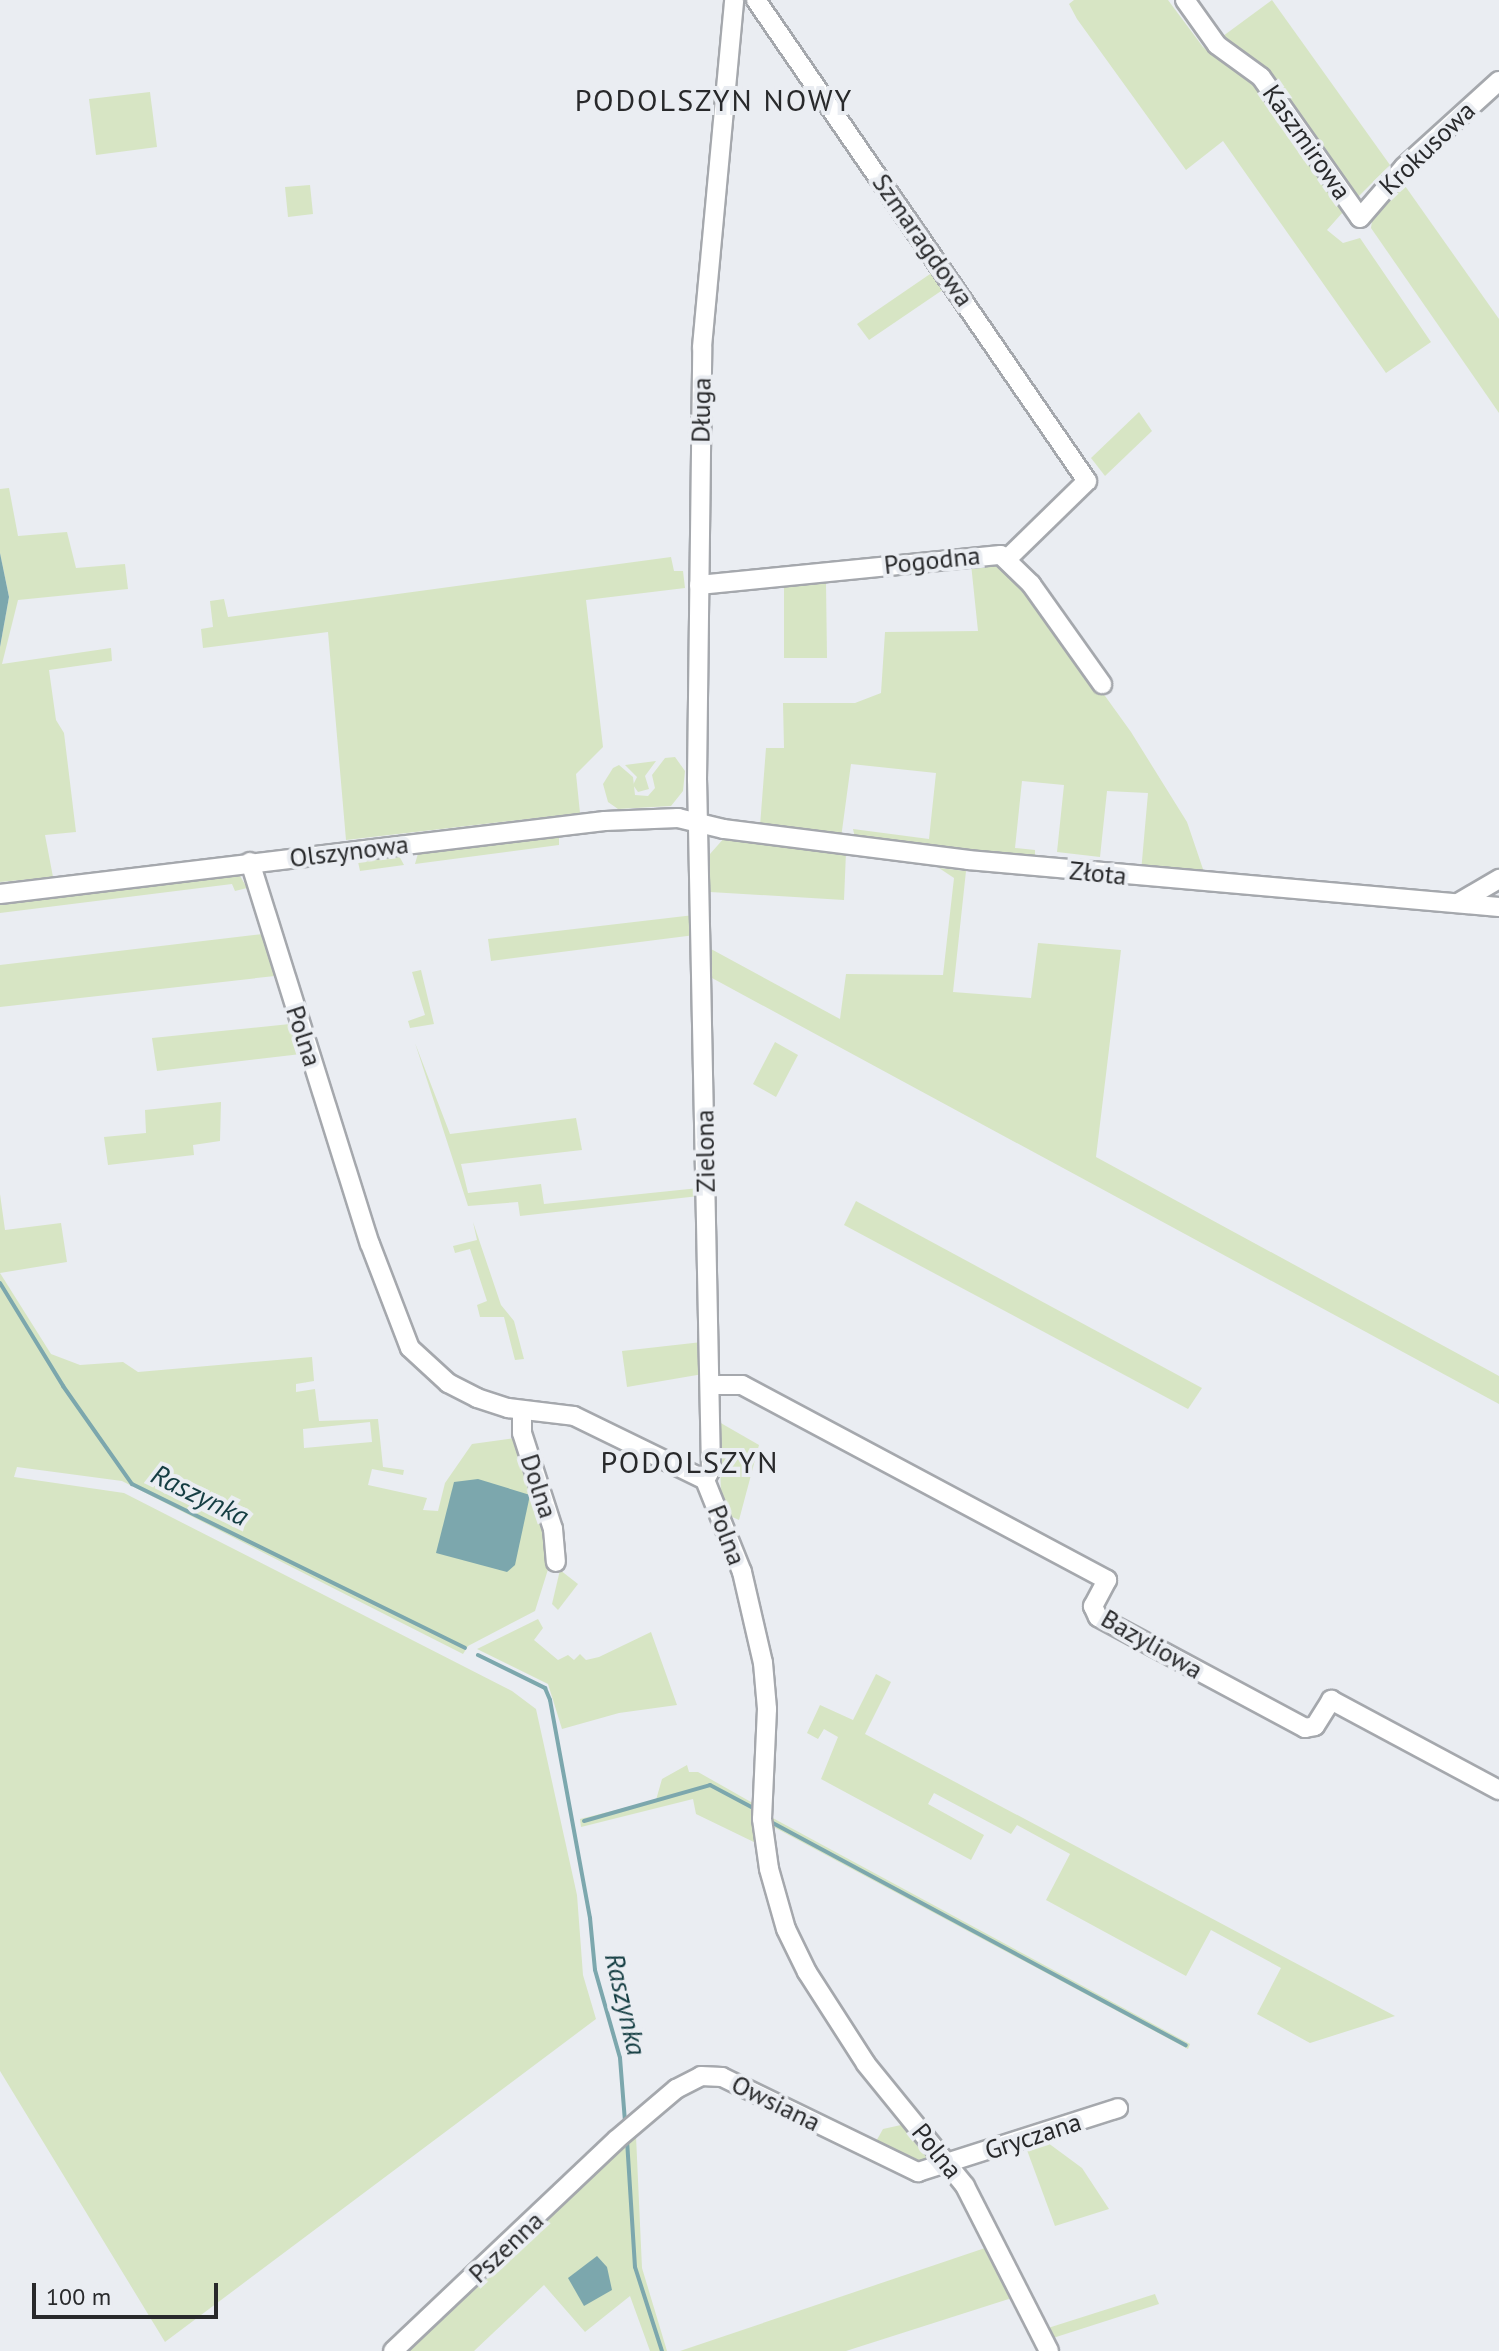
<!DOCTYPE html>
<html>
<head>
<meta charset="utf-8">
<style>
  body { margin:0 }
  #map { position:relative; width:1499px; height:2351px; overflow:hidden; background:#eaedf2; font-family:"PT Sans",sans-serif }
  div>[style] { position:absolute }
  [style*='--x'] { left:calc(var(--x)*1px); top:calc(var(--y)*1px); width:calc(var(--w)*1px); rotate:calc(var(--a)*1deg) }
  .green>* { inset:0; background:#d7e5c4 }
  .water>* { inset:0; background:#7ca7ad }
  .stream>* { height:4px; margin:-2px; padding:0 2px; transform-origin:2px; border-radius:2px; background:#7ca7ad }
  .roads { filter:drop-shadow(2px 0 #a5a8ad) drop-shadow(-2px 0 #a5a8ad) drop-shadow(0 2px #a5a8ad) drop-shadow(0 -2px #a5a8ad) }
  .minor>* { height:18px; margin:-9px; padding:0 9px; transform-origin:9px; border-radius:9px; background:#fff }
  span { translate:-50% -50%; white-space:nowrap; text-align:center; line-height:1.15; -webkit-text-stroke:8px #eaedf2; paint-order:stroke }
  .street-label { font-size:26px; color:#28292b }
  .water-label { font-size:28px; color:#143d42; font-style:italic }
  .quarter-label { font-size:30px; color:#28292b; letter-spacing:2px }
  .scale { position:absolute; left:32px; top:2283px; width:186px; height:36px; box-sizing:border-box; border:4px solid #28292b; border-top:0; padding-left:10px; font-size:24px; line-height:28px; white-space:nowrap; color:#28292b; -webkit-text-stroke:6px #eaedf2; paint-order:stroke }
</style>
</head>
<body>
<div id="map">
  <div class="green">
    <div style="clip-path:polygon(1074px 0,1168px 0,1203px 47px,1254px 86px,1343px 212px,1327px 230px,1343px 243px,1360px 238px,1431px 342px,1386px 373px,1223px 141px,1186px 170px,1077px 19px,1069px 4px)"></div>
    <div style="clip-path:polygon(1272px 0,1390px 165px,1355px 200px,1219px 39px)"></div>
    <div style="clip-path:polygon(150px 92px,157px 147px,96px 155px,89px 99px)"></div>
    <div style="clip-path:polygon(1403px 183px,1499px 319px,1499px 413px,1371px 228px,1373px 213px)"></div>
    <div style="clip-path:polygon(310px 185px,313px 214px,288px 217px,285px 187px)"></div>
    <div style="clip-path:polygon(933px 272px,944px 289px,869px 340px,857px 324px)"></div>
    <div style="clip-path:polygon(1139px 412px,1152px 431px,1105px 476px,1091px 458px)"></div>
    <div style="clip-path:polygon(9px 488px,18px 536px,67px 532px,76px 568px,125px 564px,128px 589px,18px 600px,2px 664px,111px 648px,112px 661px,49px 670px,56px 720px,64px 733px,76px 832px,45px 835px,53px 877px,0 882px,0 647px,9px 597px,0 553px,0 489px)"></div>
    <div style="clip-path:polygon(671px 557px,674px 571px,683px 571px,685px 588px,586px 600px,603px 747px,576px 774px,580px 813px,346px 840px,328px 632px,203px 648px,201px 629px,213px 627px,210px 601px,224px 599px,228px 617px)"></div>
    <div style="clip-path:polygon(990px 562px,1028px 589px,1131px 732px,1187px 822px,1205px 875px,1141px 872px,1148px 793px,1107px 791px,1100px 857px,1057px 852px,1064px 785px,1022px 781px,1015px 848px,1035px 850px,1035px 860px,855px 838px,853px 829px,929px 839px,936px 773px,851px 764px,841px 838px,760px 826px,766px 748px,784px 748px,783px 703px,855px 703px,881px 693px,885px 632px,978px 631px,971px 564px)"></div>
    <div style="clip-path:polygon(826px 582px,827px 658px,784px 658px,784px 587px)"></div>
    <div style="clip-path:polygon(675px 757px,685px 771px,683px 791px,671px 806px,618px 809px,608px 802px,603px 784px,613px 768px,619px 765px,633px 777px,635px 795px,648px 796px,655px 788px,652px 775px,665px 758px)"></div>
    <div style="clip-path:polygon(656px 761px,645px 776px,649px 789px,638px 792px,633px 785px,637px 777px,625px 765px)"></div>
    <div style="clip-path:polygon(559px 833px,559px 845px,415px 864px,419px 850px)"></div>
    <div style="clip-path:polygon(725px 837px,846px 852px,844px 900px,710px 892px,710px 854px)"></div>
    <div style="clip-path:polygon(397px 852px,404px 865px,360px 871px,357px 857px)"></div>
    <div style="clip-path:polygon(939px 868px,966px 871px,953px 992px,1031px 998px,1038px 943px,1121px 950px,1096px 1157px,1499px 1376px,1499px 1404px,712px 978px,711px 949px,840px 1019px,846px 974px,943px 975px,954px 878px)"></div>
    <div style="clip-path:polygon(239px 874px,247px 888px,235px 891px,232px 884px,0 913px,0 905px)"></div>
    <div style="clip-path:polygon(694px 915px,695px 935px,491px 961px,488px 939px)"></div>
    <div style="clip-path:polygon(263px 934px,275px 976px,0 1007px,0 965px)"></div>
    <div style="clip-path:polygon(421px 970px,434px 1024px,410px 1028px,408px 1021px,425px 1015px,412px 972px)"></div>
    <div style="clip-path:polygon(290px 1024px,301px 1054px,157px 1071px,152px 1038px)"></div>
    <div style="clip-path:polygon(775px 1042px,798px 1055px,776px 1097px,753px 1084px)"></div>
    <div style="clip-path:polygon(415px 1043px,450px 1134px,576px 1118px,582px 1150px,461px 1164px,468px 1193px,541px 1184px,544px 1204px,699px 1188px,699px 1196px,520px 1216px,518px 1202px,468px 1206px)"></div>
    <div style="clip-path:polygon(221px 1102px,220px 1141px,193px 1145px,194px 1155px,108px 1165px,104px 1137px,146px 1133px,145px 1110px)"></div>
    <div style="clip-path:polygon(evenodd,0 1194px,5px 1230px,61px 1223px,67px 1262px,0 1273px,51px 1354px,80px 1365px,123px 1362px,138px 1372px,312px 1357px,314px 1381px,296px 1384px,296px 1392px,315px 1389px,319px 1421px,378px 1419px,383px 1467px,404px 1470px,403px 1475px,372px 1469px,368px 1485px,427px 1498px,423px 1510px,438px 1511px,445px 1483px,472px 1444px,515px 1438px,542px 1511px,550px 1563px,535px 1611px,468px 1646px,463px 1654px,122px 1481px,17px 1467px,14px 1477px,124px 1493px,512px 1691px,536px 1709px,577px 1895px,583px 1975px,596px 2019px,165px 2342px,0 2071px,0 1194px,370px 1422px,372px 1442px,304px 1448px,303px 1429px,370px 1422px)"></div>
    <div style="clip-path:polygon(856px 1201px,1202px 1388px,1188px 1409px,844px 1225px)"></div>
    <div style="clip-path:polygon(473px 1222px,501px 1305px,514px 1321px,524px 1359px,515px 1360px,504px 1317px,480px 1317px,477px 1305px,487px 1301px,470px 1249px,455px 1253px,453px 1246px,477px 1240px)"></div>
    <div style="clip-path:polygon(702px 1342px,703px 1374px,627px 1387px,622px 1351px)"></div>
    <div style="clip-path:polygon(719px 1422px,759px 1445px,739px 1520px,728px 1515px,721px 1497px)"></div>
    <div style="clip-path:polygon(560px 1570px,578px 1584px,558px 1610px,552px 1604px)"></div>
    <div style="clip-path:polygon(538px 1619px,543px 1628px,534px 1640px,558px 1660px,568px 1655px,574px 1660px,580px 1654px,586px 1660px,599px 1657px,651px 1632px,677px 1705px,619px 1713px,562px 1729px,548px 1684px,477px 1649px)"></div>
    <div style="clip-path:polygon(876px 1674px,891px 1682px,865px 1734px,1395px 2016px,1310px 2043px,1257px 2014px,1281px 1968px,1211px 1930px,1186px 1976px,1046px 1900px,1070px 1854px,1017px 1825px,1011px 1834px,934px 1793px,928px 1804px,984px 1835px,971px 1860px,821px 1779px,838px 1737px,824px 1729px,818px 1739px,807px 1733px,820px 1705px,853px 1720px)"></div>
    <div style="clip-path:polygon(687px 1765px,689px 1772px,698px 1772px,758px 1806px,760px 1845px,696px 1814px,693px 1799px,581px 1827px,580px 1819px,656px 1800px,662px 1779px)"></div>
    <div style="clip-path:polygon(769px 1816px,1190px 2044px,1188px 2049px,770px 1825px)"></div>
    <div style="clip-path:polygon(901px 2125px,931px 2163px,918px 2167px,874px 2145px,883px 2129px)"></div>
    <div style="clip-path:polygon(636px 2136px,642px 2268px,667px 2351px,650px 2351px,630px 2296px,585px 2332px,544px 2285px,474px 2351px,406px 2351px)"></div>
    <div style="clip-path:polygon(1040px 2137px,1082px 2168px,1109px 2209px,1055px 2226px,1024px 2142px)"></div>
    <div style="clip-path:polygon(991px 2246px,1015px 2297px,846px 2351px,680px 2351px)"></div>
    <div style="clip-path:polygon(1155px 2294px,1159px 2304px,1053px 2338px,1048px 2328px)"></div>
  </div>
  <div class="water">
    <div style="clip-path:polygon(0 553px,9px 597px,0 647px)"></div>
    <div style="clip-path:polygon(478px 1479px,530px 1495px,515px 1565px,507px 1572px,436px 1553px,454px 1482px)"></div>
    <div style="clip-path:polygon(597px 2256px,607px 2267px,612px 2290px,584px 2306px,568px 2278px)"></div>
  </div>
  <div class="stream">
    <div style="--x:0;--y:1283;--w:121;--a:58.5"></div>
    <div style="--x:63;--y:1386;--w:120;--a:54.9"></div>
    <div style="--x:132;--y:1484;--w:371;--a:26.2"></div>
    <div style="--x:478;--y:1655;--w:75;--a:26.2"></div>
    <div style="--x:545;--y:1688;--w:13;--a:67"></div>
    <div style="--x:550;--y:1700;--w:222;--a:79.6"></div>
    <div style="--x:590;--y:1918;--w:52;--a:84.5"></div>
    <div style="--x:595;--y:1970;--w:91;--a:74.1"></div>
    <div style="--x:620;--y:2058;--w:63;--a:85.5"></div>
    <div style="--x:584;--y:1821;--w:131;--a:-15.9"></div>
    <div style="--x:710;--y:1785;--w:49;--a:28.1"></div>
    <div style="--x:771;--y:1822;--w:471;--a:28.3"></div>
    <div style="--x:627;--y:2140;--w:127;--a:86.4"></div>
    <div style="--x:635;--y:2267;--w:88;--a:72.2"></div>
  </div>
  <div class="roads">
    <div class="minor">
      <div style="--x:756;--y:0;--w:584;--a:55.47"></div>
      <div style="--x:1087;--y:481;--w:112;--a:135.7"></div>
      <div style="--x:1185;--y:0;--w:55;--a:54.6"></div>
      <div style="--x:1217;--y:45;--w:54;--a:36"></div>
      <div style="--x:1261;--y:77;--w:172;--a:54.9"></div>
      <div style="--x:1360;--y:218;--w:67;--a:-49.2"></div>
      <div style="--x:1404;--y:167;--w:128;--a:-42.2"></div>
      <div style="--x:699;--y:585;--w:303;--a:-5.7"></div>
      <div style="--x:1001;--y:555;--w:42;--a:44"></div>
      <div style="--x:1031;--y:584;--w:123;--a:54.6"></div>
      <div style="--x:250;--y:862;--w:400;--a:72.6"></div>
      <div style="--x:370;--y:1244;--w:111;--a:69"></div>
      <div style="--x:410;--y:1348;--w:52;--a:42.6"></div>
      <div style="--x:448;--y:1383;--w:33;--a:27"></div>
      <div style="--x:477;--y:1398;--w:33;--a:18"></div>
      <div style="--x:508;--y:1408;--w:66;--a:6.9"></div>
      <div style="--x:574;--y:1416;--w:146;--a:26"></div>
      <div style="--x:0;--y:894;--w:609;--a:-6.88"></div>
      <div style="--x:605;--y:821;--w:73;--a:-2.4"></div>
      <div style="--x:678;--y:818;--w:47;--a:13.4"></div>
      <div style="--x:724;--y:829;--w:246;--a:7.2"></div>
      <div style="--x:968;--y:860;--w:533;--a:5.06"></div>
      <div style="--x:1458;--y:903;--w:48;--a:-30.3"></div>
      <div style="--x:710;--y:1385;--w:32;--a:0"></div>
      <div style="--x:742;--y:1385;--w:414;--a:28.1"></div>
      <div style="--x:1107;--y:1580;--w:30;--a:118"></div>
      <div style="--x:1093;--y:1606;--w:12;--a:66"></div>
      <div style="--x:1098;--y:1617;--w:235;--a:28.2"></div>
      <div style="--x:1305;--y:1728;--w:10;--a:-11"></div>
      <div style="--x:1315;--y:1726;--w:31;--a:-58"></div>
      <div style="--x:1331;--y:1700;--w:191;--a:28.2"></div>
      <div style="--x:522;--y:1410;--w:23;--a:90"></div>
      <div style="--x:522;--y:1433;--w:101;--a:72.1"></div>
      <div style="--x:553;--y:1529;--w:33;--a:85"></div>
      <div style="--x:705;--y:1480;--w:13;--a:-61"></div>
      <div style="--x:711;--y:1469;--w:689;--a:-91.16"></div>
      <div style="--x:697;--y:780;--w:433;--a:-89.3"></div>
      <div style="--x:702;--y:347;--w:348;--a:-84.7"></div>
      <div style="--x:705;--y:1480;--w:99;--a:68.1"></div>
      <div style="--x:742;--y:1572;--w:93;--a:77"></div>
      <div style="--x:763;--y:1663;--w:46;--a:85"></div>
      <div style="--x:767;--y:1709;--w:110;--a:92.6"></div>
      <div style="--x:762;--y:1819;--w:50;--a:82"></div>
      <div style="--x:769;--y:1869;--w:62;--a:74.2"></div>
      <div style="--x:786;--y:1929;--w:48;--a:64"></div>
      <div style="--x:807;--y:1972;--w:109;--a:57.3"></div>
      <div style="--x:866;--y:2064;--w:157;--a:50.9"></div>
      <div style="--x:965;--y:2186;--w:185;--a:63"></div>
      <div style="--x:393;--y:2351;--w:307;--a:-43.4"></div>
      <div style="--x:616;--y:2140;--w:79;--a:-40.4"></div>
      <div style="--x:676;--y:2089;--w:28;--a:-27"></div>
      <div style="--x:701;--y:2076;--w:21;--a:3"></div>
      <div style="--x:722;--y:2077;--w:218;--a:25.9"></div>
      <div style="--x:918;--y:2172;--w:210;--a:-17.7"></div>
    </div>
  </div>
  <div class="street-label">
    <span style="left:1307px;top:142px;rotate:55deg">Kaszmirowa</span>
    <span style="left:1427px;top:148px;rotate:-44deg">Krokusowa</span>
    <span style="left:923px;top:240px;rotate:55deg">Szmaragdowa</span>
    <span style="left:701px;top:410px;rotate:-89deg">Długa</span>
    <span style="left:932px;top:560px;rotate:-6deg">Pogodna</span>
    <span style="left:349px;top:851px;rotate:-7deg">Olszynowa</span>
    <span style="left:1098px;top:873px;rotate:6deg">Złota</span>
    <span style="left:304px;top:1036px;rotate:72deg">Polna</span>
    <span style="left:705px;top:1151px;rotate:-91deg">Zielona</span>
    <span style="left:539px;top:1486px;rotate:72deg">Dolna</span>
    <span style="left:727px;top:1535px;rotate:69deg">Polna</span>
    <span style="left:1152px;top:1644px;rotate:30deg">Bazyliowa</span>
    <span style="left:776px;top:2103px;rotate:26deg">Owsiana</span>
    <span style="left:1033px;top:2136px;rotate:-18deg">Gryczana</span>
    <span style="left:937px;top:2151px;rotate:51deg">Polna</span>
    <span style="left:506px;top:2247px;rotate:-43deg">Pszenna</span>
  </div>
  <div class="water-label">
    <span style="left:200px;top:1495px;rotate:26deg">Raszynka</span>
    <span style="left:626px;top:2004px;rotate:77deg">Raszynka</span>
  </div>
  <div class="quarter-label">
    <span style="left:714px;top:100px">PODOLSZYN NOWY</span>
    <span style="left:690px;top:1462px">PODOLSZYN</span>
  </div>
  <div class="scale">100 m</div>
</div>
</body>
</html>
